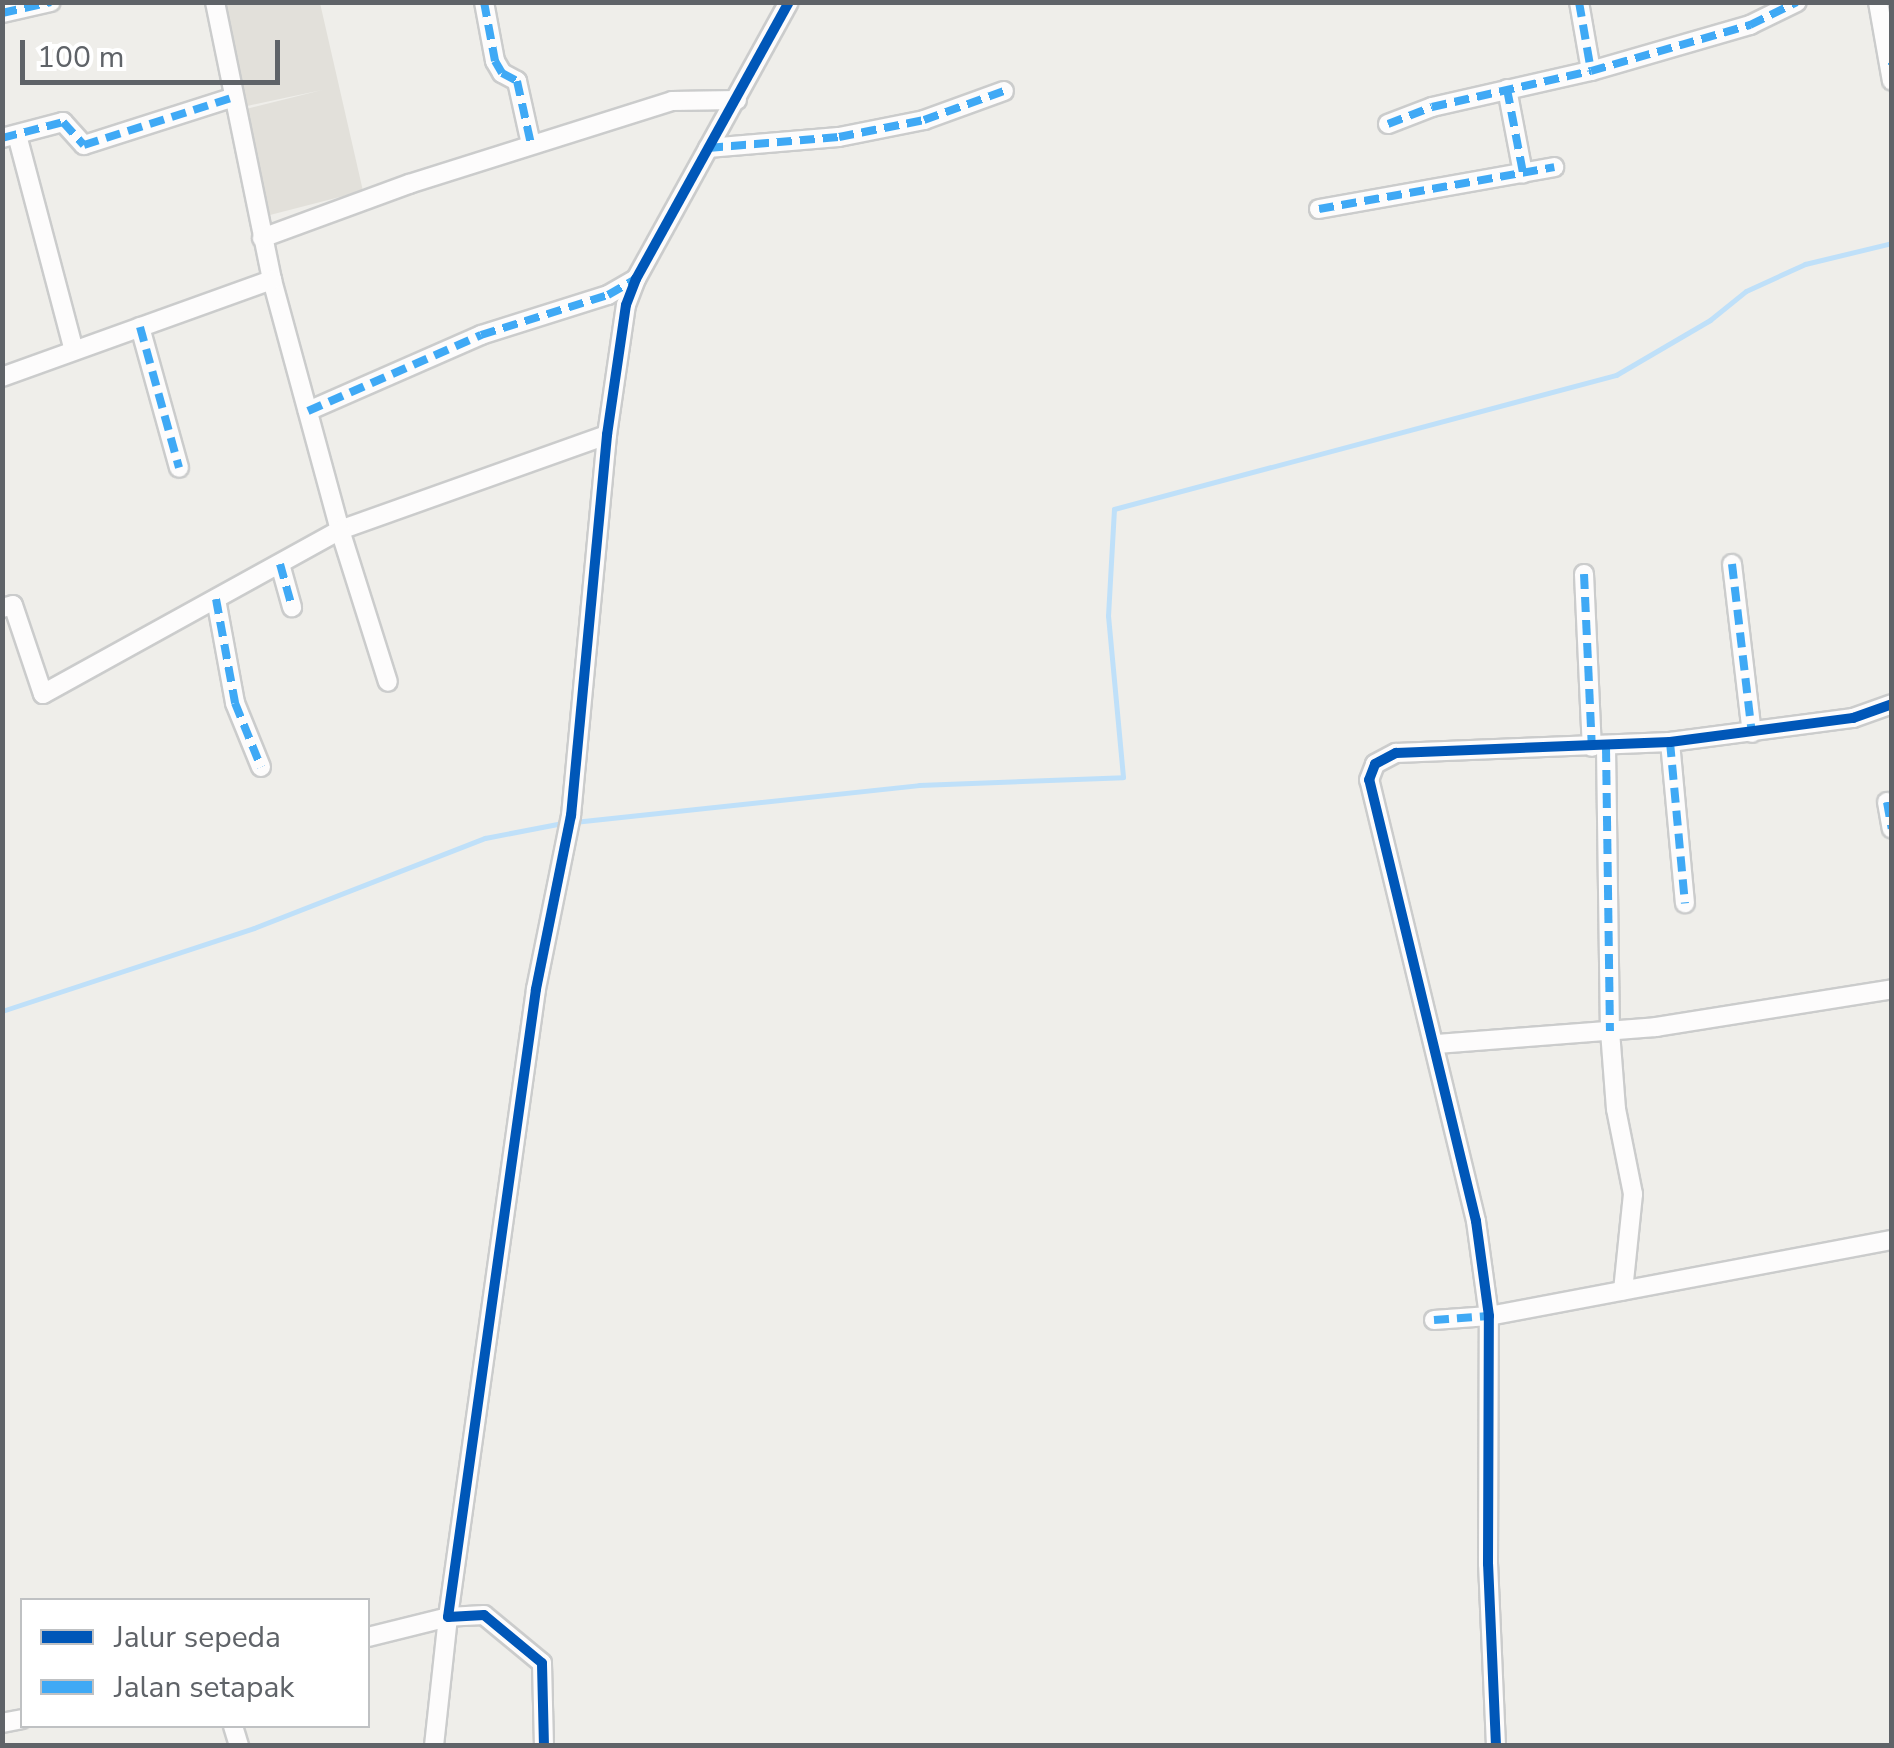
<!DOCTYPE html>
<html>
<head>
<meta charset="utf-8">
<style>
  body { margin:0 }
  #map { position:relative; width:1894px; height:1748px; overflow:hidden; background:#efeeea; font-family:"Nunito Sans",sans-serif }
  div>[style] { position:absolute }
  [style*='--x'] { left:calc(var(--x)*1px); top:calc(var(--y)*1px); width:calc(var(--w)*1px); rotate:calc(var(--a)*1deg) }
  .education>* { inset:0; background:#e2e0da }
  .stream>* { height:5px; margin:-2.5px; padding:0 2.5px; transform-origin:2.5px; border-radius:2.5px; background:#bfe0f9 }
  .roads { filter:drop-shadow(2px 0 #cbcccc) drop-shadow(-2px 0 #cbcccc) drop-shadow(0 2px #cbcccc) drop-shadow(0 -2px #cbcccc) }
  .minor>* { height:18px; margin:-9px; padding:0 9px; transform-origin:9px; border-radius:9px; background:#fdfcfc }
  .quiet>* { height:8px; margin-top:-4px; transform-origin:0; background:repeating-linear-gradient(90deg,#3fa9f5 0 15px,transparent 0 23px) }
  .cycleway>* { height:10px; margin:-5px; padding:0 5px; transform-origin:5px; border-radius:5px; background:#0057b8 }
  span { translate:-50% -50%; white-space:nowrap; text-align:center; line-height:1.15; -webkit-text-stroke:8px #fff; paint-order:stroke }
  .frame { position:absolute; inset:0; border:5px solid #5f6368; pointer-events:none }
  .legend { position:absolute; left:20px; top:1598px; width:350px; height:130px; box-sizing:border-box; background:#fff; border:2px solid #bfc1c3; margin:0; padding:12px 18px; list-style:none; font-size:30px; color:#5f6368 }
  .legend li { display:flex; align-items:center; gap:20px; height:50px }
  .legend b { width:50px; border:2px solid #bfc1c3 }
  .scale { position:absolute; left:20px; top:40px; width:260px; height:45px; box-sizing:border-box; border:5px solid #5f6368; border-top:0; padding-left:12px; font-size:30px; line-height:35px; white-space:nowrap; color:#5f6368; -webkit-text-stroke:8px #fff; paint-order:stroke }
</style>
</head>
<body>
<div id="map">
  <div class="education">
    <div style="clip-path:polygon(233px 2px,320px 3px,363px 191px,270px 215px,246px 109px,322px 90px,247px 106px,224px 6px)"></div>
  </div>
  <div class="stream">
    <div style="--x:574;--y:822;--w:347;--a:-6.1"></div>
    <div style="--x:919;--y:785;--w:204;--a:-2.2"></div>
    <div style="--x:1123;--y:777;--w:162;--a:-95.3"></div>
    <div style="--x:1108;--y:616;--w:107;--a:-86.8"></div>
    <div style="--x:1114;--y:509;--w:520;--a:-14.95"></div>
    <div style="--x:1616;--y:375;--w:109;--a:-30.3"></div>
    <div style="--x:1710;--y:320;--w:46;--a:-38.9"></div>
    <div style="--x:1746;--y:291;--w:65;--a:-24.6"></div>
    <div style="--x:1805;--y:264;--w:89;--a:-13.6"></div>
    <div style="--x:2;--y:1011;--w:265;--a:-18.2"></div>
    <div style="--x:254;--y:928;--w:248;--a:-21.3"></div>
    <div style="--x:485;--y:838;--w:79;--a:-10.9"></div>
  </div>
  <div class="roads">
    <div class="minor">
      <div style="--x:215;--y:2;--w:284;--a:78.4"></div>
      <div style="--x:272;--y:280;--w:259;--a:74.8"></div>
      <div style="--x:340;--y:530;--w:283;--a:-19.6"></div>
      <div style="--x:484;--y:2;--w:60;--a:79.4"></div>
      <div style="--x:495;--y:61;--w:14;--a:60"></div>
      <div style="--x:502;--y:73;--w:17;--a:28"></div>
      <div style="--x:517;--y:81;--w:65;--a:77.5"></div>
      <div style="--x:1579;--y:2;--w:70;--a:80.1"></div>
      <div style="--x:1878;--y:2;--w:80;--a:80"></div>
      <div style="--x:2;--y:13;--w:50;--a:-12.7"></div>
      <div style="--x:1507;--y:89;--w:86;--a:79.2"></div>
      <div style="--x:1388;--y:124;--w:47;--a:-21.1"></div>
      <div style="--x:1432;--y:107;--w:163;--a:-12.8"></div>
      <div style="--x:1591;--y:71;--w:166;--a:-16.1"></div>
      <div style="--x:1750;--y:25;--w:52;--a:-26.1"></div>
      <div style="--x:17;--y:135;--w:223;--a:75.2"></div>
      <div style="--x:2;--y:138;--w:63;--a:-14.7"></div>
      <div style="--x:63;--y:122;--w:31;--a:48"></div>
      <div style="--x:84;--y:145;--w:157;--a:-17.7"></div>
      <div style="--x:708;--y:148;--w:131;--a:-4.8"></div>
      <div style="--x:839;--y:137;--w:87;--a:-11.3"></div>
      <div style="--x:924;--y:120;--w:85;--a:-19.9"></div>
      <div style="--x:1319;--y:209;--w:239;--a:-10.1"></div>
      <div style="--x:262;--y:238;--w:157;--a:-20.2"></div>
      <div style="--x:409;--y:184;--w:276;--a:-17.5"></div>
      <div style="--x:672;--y:101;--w:65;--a:-0.9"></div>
      <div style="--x:140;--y:327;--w:146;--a:74.5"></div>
      <div style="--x:2;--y:377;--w:287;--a:-19.8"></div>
      <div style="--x:308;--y:411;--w:189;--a:-23.7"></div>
      <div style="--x:481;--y:335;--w:133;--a:-17.5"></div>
      <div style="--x:608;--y:295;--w:32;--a:-30"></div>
      <div style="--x:280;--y:564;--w:45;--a:74.4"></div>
      <div style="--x:1732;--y:564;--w:170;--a:83.3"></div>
      <div style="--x:1584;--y:574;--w:173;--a:87.4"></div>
      <div style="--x:216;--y:599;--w:106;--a:79.6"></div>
      <div style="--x:235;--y:703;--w:69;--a:67.9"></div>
      <div style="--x:2;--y:608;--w:11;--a:-15"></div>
      <div style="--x:13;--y:605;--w:94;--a:71.4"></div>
      <div style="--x:43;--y:694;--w:339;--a:-28.9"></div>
      <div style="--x:340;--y:530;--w:159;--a:72.5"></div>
      <div style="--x:1670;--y:742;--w:162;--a:84.7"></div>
      <div style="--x:1606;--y:747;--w:284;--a:89.2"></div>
      <div style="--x:1610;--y:1031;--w:78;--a:85.6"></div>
      <div style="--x:1616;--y:1109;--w:87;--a:78.7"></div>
      <div style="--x:1633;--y:1194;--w:97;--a:95.9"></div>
      <div style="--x:1887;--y:802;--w:27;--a:80"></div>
      <div style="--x:1436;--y:1044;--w:221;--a:-4.4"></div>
      <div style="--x:1656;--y:1027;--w:239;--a:-9.1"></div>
      <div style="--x:1434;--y:1320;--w:55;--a:-4.2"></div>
      <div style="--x:1489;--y:1316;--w:410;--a:-10.7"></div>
      <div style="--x:368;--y:1637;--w:82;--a:-14"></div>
      <div style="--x:448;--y:1617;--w:130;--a:96.2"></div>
      <div style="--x:2;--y:1723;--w:20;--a:-11"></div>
      <div style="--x:233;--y:1726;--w:21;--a:73"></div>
      <div style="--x:544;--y:1746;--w:83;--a:-91.4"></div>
      <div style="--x:542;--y:1663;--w:75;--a:-140.4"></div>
      <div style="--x:484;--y:1615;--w:36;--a:177"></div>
      <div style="--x:448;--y:1617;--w:634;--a:-82.02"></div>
      <div style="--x:536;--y:989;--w:177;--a:-78.6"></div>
      <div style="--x:571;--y:816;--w:383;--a:-84.6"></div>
      <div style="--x:607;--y:435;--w:131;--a:-81.7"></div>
      <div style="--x:626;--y:305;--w:28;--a:-69"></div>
      <div style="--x:636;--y:279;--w:316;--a:-61.1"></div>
      <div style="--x:1496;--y:1746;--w:182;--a:-92.5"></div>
      <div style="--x:1488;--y:1564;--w:248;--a:-89.8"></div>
      <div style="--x:1489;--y:1316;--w:96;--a:-97.8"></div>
      <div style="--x:1476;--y:1221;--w:454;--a:-103.6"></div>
      <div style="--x:1369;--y:780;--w:17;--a:-69"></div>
      <div style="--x:1375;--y:764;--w:24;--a:-28"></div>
      <div style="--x:1396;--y:753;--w:274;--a:-2.3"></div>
      <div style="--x:1670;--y:742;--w:185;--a:-7.5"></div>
      <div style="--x:1853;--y:718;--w:41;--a:-19.7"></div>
    </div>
  </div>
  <div class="quiet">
    <div style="--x:484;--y:2;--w:60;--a:79.4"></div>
    <div style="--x:495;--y:61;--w:14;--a:60"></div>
    <div style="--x:502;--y:73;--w:17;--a:28"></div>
    <div style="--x:517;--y:81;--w:65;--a:77.5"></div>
    <div style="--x:1579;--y:2;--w:70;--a:80.1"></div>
    <div style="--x:2;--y:13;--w:50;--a:-12.7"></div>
    <div style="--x:1889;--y:67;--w:3;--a:-18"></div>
    <div style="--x:1507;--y:89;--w:86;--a:79.2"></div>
    <div style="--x:1388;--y:124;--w:47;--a:-21.1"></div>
    <div style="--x:1432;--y:107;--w:163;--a:-12.8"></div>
    <div style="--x:1591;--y:71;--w:166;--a:-16.1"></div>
    <div style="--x:1750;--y:25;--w:52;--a:-26.1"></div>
    <div style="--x:2;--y:138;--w:63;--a:-14.7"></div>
    <div style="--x:63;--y:122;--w:31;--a:48"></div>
    <div style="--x:84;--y:145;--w:157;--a:-17.7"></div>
    <div style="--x:708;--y:148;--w:131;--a:-4.8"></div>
    <div style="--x:839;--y:137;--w:87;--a:-11.3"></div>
    <div style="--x:924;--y:120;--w:85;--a:-19.9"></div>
    <div style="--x:1319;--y:209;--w:239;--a:-10.1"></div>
    <div style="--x:140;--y:327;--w:146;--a:74.5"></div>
    <div style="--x:308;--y:411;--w:189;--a:-23.7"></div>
    <div style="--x:481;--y:335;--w:133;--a:-17.5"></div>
    <div style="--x:608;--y:295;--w:32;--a:-30"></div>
    <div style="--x:280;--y:564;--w:45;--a:74.4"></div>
    <div style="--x:1732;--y:564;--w:170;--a:83.3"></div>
    <div style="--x:1584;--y:574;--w:173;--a:87.4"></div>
    <div style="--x:216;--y:599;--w:106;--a:79.6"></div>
    <div style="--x:235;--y:703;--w:69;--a:67.9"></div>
    <div style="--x:1670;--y:742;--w:162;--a:84.7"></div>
    <div style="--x:1606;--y:747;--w:284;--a:89.2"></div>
    <div style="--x:1887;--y:802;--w:27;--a:80"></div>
    <div style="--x:1434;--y:1320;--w:55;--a:-4.2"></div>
  </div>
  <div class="cycleway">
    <div style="--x:544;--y:1746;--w:83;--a:-91.4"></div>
    <div style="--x:542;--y:1663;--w:75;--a:-140.4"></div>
    <div style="--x:484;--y:1615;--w:36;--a:177"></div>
    <div style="--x:448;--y:1617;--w:634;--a:-82.02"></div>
    <div style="--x:536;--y:989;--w:177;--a:-78.6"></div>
    <div style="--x:571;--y:816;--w:383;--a:-84.6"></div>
    <div style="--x:607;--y:435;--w:131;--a:-81.7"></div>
    <div style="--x:626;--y:305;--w:28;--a:-69"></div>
    <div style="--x:636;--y:279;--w:316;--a:-61.1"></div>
    <div style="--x:1496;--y:1746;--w:182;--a:-92.5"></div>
    <div style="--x:1488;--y:1564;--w:248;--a:-89.8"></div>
    <div style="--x:1489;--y:1316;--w:96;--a:-97.8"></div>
    <div style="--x:1476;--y:1221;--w:454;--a:-103.6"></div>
    <div style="--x:1369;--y:780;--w:17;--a:-69"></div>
    <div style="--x:1375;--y:764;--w:24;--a:-28"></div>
    <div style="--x:1396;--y:753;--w:274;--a:-2.3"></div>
    <div style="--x:1670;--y:742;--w:185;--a:-7.5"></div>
    <div style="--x:1853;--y:718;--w:41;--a:-19.7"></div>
  </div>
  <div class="frame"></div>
  <ul class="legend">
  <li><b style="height:12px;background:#0057b8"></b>Jalur sepeda</li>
  <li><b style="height:12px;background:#3fa9f5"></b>Jalan setapak</li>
  </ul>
  <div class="scale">100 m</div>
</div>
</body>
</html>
